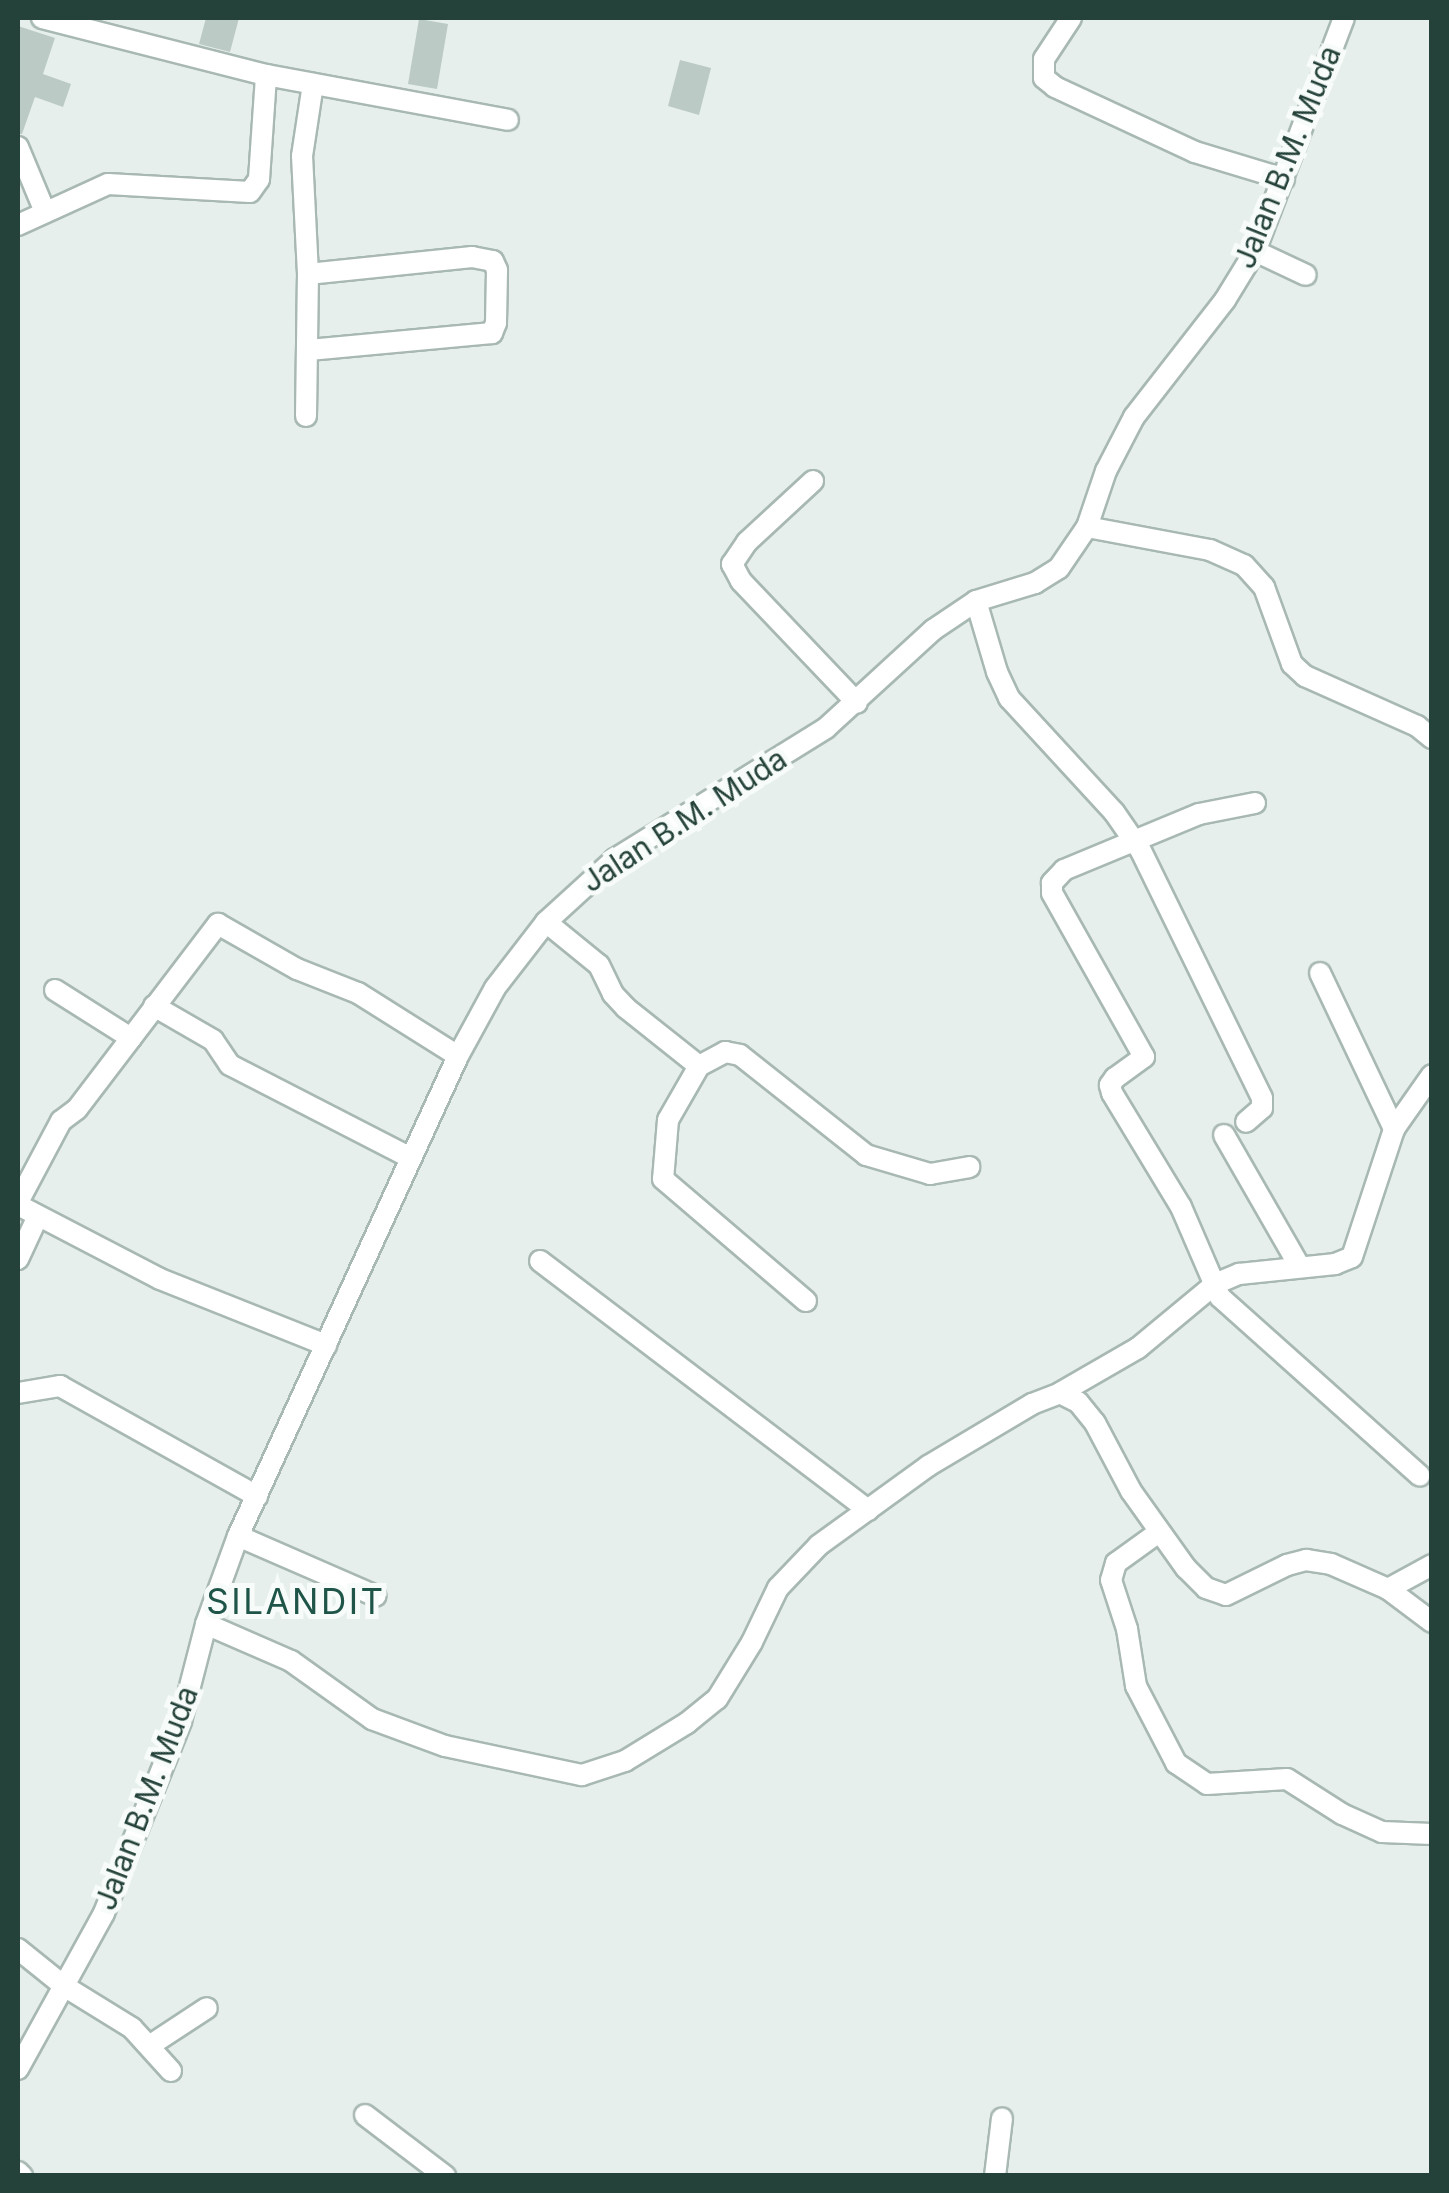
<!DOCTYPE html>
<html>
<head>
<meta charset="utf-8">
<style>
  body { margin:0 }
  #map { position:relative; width:1449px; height:2193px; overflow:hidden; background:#e6efeb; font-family:Inter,sans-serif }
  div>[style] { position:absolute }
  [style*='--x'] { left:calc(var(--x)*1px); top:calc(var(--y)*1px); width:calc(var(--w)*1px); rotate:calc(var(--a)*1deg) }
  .building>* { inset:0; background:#bbcac4 }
  .roads { filter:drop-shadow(2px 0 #a8b8b2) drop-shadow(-2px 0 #a8b8b2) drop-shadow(0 2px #a8b8b2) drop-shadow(0 -2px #a8b8b2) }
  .minor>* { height:20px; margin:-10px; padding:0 10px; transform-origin:10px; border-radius:10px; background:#fff }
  span { translate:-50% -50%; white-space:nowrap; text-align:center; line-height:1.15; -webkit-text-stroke:10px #f7fbf9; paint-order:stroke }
  .street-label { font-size:30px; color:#24423a }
  .quarter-label { font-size:35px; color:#1f5548; letter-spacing:2.5px }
  .frame { position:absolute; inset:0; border:20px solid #24423a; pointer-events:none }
</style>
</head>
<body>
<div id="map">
  <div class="building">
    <div style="clip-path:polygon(206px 18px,239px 18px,230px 52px,199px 44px)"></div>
    <div style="clip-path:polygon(419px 19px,448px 24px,437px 89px,408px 84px)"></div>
    <div style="clip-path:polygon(18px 26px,55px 38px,43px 74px,71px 84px,63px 107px,35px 97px,22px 134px,18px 134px)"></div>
    <div style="clip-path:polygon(680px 60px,711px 68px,699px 115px,668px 106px)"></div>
  </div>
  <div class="roads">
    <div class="minor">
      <div style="--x:42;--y:18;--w:231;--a:14.3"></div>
      <div style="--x:266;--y:75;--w:246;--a:10.5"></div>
      <div style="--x:1071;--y:18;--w:49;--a:123.4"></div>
      <div style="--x:1044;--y:59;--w:19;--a:90"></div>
      <div style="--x:1044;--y:78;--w:14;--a:39"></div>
      <div style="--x:1055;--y:87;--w:154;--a:24.9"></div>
      <div style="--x:1195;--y:152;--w:93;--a:16.9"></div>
      <div style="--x:18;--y:147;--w:70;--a:67.4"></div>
      <div style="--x:18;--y:225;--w:99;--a:-24.5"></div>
      <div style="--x:108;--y:184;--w:142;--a:3.2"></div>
      <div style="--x:250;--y:192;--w:16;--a:-55"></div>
      <div style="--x:259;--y:179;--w:104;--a:-86.1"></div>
      <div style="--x:1255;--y:251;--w:56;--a:25.2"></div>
      <div style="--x:308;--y:274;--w:165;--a:-5.9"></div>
      <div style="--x:472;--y:257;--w:21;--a:11"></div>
      <div style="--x:493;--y:261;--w:10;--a:66"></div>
      <div style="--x:497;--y:270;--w:53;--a:91.1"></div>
      <div style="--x:496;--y:323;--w:11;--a:112"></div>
      <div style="--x:492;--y:333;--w:184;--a:174.7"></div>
      <div style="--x:306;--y:416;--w:142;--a:-89.2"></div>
      <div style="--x:308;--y:274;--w:118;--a:-92.9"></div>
      <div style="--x:302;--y:156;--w:73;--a:-81.3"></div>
      <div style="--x:813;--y:481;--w:90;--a:137.3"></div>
      <div style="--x:747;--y:542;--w:27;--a:124"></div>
      <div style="--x:732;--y:564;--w:19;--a:62"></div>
      <div style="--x:741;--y:581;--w:168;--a:46.4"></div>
      <div style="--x:1087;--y:527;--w:125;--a:10.6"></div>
      <div style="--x:1210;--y:550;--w:37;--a:24"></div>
      <div style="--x:1244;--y:565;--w:30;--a:48"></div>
      <div style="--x:1264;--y:587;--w:82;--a:70"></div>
      <div style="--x:1292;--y:664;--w:18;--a:43"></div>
      <div style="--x:1305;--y:676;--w:123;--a:24.1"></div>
      <div style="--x:1417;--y:726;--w:19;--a:39"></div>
      <div style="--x:976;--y:601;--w:74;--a:73.5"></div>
      <div style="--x:997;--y:672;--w:29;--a:65"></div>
      <div style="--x:1009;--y:698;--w:155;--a:47.4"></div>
      <div style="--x:1114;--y:812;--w:47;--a:55.3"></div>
      <div style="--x:1141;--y:851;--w:275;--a:63.9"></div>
      <div style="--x:1262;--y:1098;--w:10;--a:90"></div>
      <div style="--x:1262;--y:1108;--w:21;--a:139"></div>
      <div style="--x:1255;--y:803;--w:57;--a:168.9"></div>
      <div style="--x:1199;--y:814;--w:146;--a:157.5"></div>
      <div style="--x:1064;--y:870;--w:18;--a:133"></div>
      <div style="--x:1052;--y:883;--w:10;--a:90"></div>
      <div style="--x:1052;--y:893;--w:188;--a:60.7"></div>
      <div style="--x:1144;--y:1057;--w:36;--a:144"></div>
      <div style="--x:1115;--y:1078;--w:9;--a:126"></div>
      <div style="--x:1110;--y:1085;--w:8;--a:76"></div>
      <div style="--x:1112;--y:1093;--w:133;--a:58.8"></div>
      <div style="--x:1181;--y:1207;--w:98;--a:66.6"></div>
      <div style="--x:1220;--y:1297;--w:268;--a:41.8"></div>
      <div style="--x:546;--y:922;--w:68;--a:39.1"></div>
      <div style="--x:599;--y:965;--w:32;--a:64"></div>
      <div style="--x:613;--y:994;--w:19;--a:47"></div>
      <div style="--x:626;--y:1008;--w:93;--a:38.5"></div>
      <div style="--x:699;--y:1066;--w:30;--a:-28"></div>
      <div style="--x:725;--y:1052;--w:15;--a:11"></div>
      <div style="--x:740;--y:1055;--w:161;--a:38.4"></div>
      <div style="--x:866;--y:1155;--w:67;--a:16.5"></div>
      <div style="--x:930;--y:1174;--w:40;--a:-10"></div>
      <div style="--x:1320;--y:973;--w:173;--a:64.6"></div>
      <div style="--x:55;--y:990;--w:90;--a:32.3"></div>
      <div style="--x:154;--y:1006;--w:68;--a:30"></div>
      <div style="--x:213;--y:1040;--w:30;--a:56"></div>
      <div style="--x:230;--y:1065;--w:203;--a:27.2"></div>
      <div style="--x:699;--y:1066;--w:62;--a:119.9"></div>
      <div style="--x:668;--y:1120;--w:59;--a:94.8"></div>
      <div style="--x:663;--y:1179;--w:188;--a:40.5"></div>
      <div style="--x:1224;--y:1135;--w:152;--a:60.1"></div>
      <div style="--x:18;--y:1202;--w:92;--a:-62"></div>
      <div style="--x:61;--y:1121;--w:20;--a:-37"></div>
      <div style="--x:77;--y:1109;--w:233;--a:-52.7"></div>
      <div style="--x:218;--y:924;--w:91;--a:29.7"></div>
      <div style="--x:297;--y:969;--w:66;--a:21.5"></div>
      <div style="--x:358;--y:993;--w:118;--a:32.2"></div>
      <div style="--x:18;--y:1205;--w:160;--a:27.5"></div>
      <div style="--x:160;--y:1279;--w:179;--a:21.7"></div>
      <div style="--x:18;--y:1259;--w:47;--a:-65.1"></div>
      <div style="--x:540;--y:1261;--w:412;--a:37.2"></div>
      <div style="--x:18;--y:1393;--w:43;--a:-9.5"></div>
      <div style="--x:60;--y:1386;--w:226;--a:29.2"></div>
      <div style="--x:1060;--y:1393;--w:90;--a:-30"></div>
      <div style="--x:1138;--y:1348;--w:100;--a:-39.7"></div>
      <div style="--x:1215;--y:1284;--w:26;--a:-23"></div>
      <div style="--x:1239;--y:1274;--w:97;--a:-5.9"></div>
      <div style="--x:1335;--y:1264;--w:18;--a:-22"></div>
      <div style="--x:1352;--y:1257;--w:135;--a:-71.8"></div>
      <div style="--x:1394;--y:1129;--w:66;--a:-54.9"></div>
      <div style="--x:1159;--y:1532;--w:53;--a:144.2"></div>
      <div style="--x:1116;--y:1563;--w:18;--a:106"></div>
      <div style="--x:1111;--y:1580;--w:52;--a:71.9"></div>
      <div style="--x:1127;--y:1629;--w:58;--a:81"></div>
      <div style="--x:1136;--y:1686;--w:87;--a:62.5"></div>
      <div style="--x:1176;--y:1763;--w:37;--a:34"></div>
      <div style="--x:1207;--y:1784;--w:80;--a:-3.6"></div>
      <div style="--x:1287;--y:1779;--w:65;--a:32.5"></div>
      <div style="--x:1342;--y:1814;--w:44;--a:24.2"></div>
      <div style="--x:1382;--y:1832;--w:50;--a:2.3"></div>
      <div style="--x:238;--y:1536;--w:150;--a:23.5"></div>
      <div style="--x:1388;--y:1589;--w:50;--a:-28.6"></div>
      <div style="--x:206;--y:1624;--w:93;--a:23.5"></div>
      <div style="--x:291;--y:1661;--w:100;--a:35.6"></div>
      <div style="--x:372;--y:1719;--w:78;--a:20.3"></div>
      <div style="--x:445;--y:1746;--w:140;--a:12"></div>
      <div style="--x:582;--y:1775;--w:45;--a:-18"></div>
      <div style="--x:625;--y:1761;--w:73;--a:-31.5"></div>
      <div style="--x:687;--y:1723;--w:38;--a:-39"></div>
      <div style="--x:717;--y:1699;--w:67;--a:-58.4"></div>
      <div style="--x:752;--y:1642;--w:60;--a:-64.3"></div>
      <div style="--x:778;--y:1588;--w:59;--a:-46.4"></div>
      <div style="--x:819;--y:1545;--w:135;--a:-35.9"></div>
      <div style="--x:928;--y:1466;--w:121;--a:-30.8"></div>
      <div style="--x:1032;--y:1404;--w:30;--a:-21"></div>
      <div style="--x:1060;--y:1393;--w:20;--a:27"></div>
      <div style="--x:1078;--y:1402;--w:27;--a:51"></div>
      <div style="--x:1095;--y:1423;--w:77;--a:62.1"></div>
      <div style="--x:1131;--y:1491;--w:95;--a:54.5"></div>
      <div style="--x:1186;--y:1568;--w:28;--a:45"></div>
      <div style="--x:1206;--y:1588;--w:21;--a:19"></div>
      <div style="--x:1226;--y:1595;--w:68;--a:-26.2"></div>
      <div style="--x:1287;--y:1565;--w:20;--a:-15"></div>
      <div style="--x:1306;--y:1560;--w:25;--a:9"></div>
      <div style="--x:1331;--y:1564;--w:62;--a:23.7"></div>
      <div style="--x:1388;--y:1589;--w:55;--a:36.9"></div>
      <div style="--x:18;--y:1949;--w:59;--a:38.8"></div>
      <div style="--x:64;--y:1986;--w:80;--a:31.7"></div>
      <div style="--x:132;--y:2028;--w:58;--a:47.8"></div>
      <div style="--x:149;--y:2046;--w:69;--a:-33.2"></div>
      <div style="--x:18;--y:2069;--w:178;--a:-61.1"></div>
      <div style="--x:104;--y:1913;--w:207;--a:-68.1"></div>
      <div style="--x:181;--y:1721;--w:100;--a:-75.5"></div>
      <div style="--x:206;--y:1624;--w:94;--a:-70"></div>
      <div style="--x:238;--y:1536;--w:528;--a:-65.38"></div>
      <div style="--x:458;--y:1056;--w:77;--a:-61.4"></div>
      <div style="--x:495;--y:988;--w:83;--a:-52.3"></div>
      <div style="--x:546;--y:922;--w:93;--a:-42.4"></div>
      <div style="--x:615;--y:859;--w:248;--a:-31.8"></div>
      <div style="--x:826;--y:728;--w:145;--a:-42.5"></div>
      <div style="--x:933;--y:630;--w:52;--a:-34"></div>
      <div style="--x:976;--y:601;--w:62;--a:-17"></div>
      <div style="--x:1035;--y:583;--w:28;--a:-32"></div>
      <div style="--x:1059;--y:568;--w:50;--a:-55.7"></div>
      <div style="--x:1087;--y:527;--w:59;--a:-71.3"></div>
      <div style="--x:1106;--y:471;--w:61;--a:-62.6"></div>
      <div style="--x:1134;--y:417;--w:148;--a:-52.1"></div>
      <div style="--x:1225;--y:300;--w:57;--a:-58.5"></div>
      <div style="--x:1255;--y:251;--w:249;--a:-69.1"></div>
      <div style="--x:365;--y:2115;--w:101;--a:37.3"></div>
      <div style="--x:18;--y:2172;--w:6;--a:45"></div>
      <div style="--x:995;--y:2176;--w:58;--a:-83.1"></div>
    </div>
  </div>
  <div class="street-label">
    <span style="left:1287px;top:157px;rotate:-68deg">Jalan B.M. Muda</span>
    <span style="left:684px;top:820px;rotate:-33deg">Jalan B.M. Muda</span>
    <span style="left:146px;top:1798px;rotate:-69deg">Jalan B.M. Muda</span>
  </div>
  <div class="quarter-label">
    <span style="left:296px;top:1601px">SILANDIT</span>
  </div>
  <div class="frame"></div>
</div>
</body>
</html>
